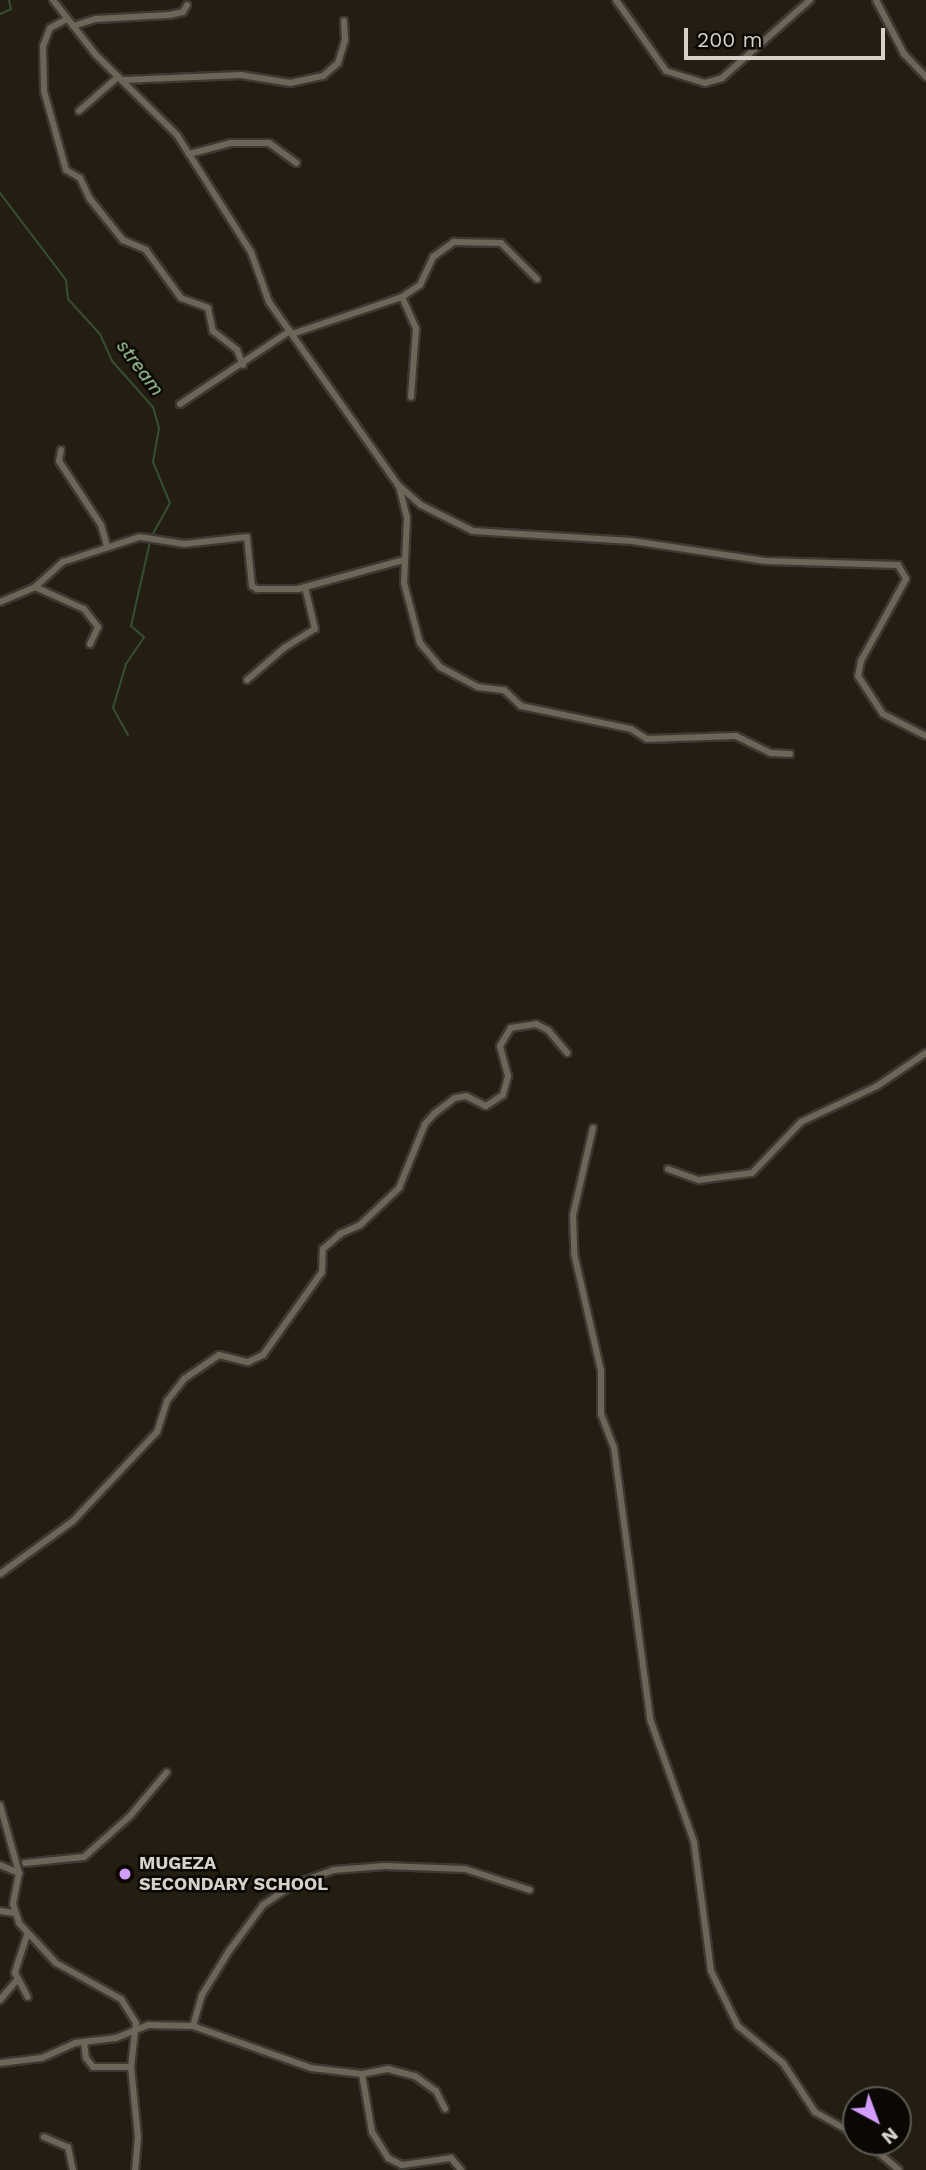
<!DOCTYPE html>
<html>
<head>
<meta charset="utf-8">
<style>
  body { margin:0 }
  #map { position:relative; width:926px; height:2170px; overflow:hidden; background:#241e12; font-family:"Work Sans",sans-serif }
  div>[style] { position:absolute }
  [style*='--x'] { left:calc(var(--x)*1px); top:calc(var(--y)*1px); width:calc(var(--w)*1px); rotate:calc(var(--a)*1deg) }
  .stream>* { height:2px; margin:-1px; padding:0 1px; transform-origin:1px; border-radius:1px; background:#364f32 }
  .roads { filter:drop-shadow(2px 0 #3d3831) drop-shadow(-2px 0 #3d3831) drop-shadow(0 2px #3d3831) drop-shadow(0 -2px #3d3831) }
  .minor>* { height:6px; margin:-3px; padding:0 3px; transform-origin:3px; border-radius:3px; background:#6d6658 }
  .dots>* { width:19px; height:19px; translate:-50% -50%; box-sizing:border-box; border:4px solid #0b0804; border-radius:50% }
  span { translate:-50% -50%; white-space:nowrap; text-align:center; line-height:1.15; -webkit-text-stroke:5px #0b0804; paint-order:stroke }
  .poi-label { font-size:18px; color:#d6d2ca; font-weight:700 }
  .left { translate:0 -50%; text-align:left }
  .water-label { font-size:19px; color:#a7d49f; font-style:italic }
  .north { position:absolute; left:842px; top:2086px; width:70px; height:70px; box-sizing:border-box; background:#0b0804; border:2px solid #5c5953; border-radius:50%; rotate:139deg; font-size:19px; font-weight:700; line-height:28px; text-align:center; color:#d6d2ca }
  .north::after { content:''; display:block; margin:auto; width:24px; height:32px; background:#d19dfe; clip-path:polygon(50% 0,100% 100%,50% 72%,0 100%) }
  .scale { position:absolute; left:684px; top:28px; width:201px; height:32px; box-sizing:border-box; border:4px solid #d6d2ca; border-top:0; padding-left:9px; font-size:21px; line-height:24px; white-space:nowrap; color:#d6d2ca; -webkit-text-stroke:5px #0b0804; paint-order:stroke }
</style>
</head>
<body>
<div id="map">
  <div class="stream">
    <div style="--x:0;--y:14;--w:12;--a:-24"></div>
    <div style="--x:11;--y:9;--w:9;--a:-103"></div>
    <div style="--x:0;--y:193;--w:109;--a:52.8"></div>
    <div style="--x:66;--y:280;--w:19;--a:84"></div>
    <div style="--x:68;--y:299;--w:47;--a:47.6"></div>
    <div style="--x:100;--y:334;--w:30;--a:66"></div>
    <div style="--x:112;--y:361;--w:62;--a:48.3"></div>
    <div style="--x:153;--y:407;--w:22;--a:74"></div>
    <div style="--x:159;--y:428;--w:35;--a:100"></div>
    <div style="--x:153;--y:462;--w:44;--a:67.5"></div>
    <div style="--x:170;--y:503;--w:38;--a:119"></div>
    <div style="--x:128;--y:735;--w:31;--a:-119"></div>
    <div style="--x:113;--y:708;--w:46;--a:-73.5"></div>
    <div style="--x:126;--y:664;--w:32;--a:-56"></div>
    <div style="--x:144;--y:637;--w:17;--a:-140"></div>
    <div style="--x:131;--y:626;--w:86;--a:-77.3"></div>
  </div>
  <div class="roads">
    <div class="minor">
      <div style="--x:53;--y:0;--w:70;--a:52"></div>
      <div style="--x:96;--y:55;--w:114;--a:44.6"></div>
      <div style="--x:177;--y:135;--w:138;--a:57.7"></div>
      <div style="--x:251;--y:252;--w:53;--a:70.2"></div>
      <div style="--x:269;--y:302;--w:224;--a:54.8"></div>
      <div style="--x:398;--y:485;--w:30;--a:41"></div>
      <div style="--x:421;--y:505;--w:58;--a:26.6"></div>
      <div style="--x:473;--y:531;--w:159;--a:3.6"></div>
      <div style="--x:632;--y:541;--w:135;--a:8.5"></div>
      <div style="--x:766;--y:561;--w:132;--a:1.7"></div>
      <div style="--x:898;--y:565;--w:16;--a:60"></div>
      <div style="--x:906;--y:579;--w:94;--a:118.8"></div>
      <div style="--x:861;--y:661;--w:15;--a:101"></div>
      <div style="--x:858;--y:676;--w:45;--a:56.7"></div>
      <div style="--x:883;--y:714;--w:48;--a:27.1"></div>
      <div style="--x:616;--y:0;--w:87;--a:54.8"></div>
      <div style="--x:666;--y:71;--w:41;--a:17.1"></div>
      <div style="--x:705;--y:83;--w:18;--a:-16"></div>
      <div style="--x:722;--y:78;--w:118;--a:-41.6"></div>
      <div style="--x:876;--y:0;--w:61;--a:62.6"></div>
      <div style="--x:904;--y:54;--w:32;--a:46"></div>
      <div style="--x:67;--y:19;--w:19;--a:152"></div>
      <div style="--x:50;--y:28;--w:19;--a:111"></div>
      <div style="--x:43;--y:46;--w:45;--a:88.7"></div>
      <div style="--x:44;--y:91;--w:82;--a:74.4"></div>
      <div style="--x:66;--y:170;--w:16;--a:30"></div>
      <div style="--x:80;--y:178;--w:23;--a:65"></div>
      <div style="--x:90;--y:199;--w:53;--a:51.2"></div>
      <div style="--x:123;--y:240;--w:25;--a:23"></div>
      <div style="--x:146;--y:250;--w:59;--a:53.9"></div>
      <div style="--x:181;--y:298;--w:29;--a:20"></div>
      <div style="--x:208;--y:308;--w:24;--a:78"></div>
      <div style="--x:213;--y:331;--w:31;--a:38"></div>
      <div style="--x:237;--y:350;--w:16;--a:68"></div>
      <div style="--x:73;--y:26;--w:24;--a:-17"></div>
      <div style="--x:96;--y:19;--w:73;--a:-3.1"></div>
      <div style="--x:169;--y:15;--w:14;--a:-12"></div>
      <div style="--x:183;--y:12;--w:8;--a:-60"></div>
      <div style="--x:124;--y:80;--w:117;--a:-2.4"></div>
      <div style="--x:241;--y:75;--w:50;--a:9.3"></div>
      <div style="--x:290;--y:83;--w:34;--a:-12"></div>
      <div style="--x:323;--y:76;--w:20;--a:-41"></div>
      <div style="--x:338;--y:63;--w:24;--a:-73"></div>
      <div style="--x:345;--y:40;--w:19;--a:-93"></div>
      <div style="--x:79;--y:111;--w:52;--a:-41.1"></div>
      <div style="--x:189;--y:154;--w:43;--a:-14.7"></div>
      <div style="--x:231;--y:143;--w:38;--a:0"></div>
      <div style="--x:269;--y:143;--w:34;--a:36"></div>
      <div style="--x:402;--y:297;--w:35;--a:66"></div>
      <div style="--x:416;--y:329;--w:68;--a:94.2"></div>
      <div style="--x:292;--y:334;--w:116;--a:-18.6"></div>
      <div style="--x:402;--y:297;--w:22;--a:-34"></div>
      <div style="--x:420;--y:285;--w:31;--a:-65"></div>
      <div style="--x:433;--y:257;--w:26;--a:-36"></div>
      <div style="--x:454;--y:242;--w:47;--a:1.2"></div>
      <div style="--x:501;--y:243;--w:51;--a:45"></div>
      <div style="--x:180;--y:404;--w:132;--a:-33.6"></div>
      <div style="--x:61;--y:450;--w:11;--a:100"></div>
      <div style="--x:59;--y:461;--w:77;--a:56.7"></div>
      <div style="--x:101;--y:525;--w:22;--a:74"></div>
      <div style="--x:399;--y:486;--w:33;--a:76"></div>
      <div style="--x:407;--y:518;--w:65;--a:92.6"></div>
      <div style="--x:404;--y:583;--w:62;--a:75.1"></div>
      <div style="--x:420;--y:643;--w:31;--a:50"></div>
      <div style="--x:440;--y:667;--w:43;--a:27.8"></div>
      <div style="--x:478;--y:687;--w:26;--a:7"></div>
      <div style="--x:504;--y:690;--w:23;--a:43"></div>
      <div style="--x:521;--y:706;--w:112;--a:11.8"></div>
      <div style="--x:631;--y:729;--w:19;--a:32"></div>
      <div style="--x:647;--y:739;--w:89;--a:-1.9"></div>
      <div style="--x:736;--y:736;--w:39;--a:26"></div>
      <div style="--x:771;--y:753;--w:19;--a:3"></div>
      <div style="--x:35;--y:587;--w:54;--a:24.2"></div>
      <div style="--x:84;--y:609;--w:23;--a:52"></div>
      <div style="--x:98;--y:627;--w:19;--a:115"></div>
      <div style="--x:0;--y:602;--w:38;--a:-23"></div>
      <div style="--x:35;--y:587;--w:38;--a:-42"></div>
      <div style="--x:63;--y:562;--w:81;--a:-18"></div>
      <div style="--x:140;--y:537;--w:45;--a:9"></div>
      <div style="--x:184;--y:544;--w:63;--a:-6.3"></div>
      <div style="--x:247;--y:537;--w:49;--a:84.2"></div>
      <div style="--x:252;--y:586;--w:6;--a:31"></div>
      <div style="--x:257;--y:589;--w:41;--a:0"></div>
      <div style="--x:298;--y:589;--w:110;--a:-15.3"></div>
      <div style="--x:247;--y:680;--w:49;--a:-40.9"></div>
      <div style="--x:284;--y:648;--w:36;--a:-32"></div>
      <div style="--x:315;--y:629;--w:43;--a:-103.4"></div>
      <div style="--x:593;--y:1128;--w:89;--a:102.9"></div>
      <div style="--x:573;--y:1215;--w:38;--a:88"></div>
      <div style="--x:574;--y:1253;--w:121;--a:77.1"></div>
      <div style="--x:601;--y:1371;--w:43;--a:90"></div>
      <div style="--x:601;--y:1414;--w:36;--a:69"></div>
      <div style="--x:614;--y:1448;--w:273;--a:82.4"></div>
      <div style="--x:650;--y:1719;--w:131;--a:70.3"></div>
      <div style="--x:694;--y:1842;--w:130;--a:82.5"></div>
      <div style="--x:711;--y:1971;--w:61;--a:63.9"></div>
      <div style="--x:738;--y:2026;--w:58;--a:39.4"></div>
      <div style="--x:783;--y:2063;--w:59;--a:56.9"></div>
      <div style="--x:815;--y:2112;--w:47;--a:29.3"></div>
      <div style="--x:668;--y:1169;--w:33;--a:20"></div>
      <div style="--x:699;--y:1180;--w:53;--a:-7.5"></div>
      <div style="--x:752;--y:1173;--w:71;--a:-46.1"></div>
      <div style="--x:801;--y:1122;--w:84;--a:-25.3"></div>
      <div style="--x:877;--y:1086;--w:59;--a:-34"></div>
      <div style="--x:0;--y:1574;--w:90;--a:-36"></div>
      <div style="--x:73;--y:1521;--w:122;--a:-46.7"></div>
      <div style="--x:157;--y:1432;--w:33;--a:-72"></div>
      <div style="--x:167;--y:1401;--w:28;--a:-52"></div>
      <div style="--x:184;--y:1379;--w:42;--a:-34.4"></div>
      <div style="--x:219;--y:1355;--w:30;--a:14"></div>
      <div style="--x:248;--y:1362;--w:17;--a:-25"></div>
      <div style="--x:263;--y:1355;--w:102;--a:-54.6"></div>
      <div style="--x:322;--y:1272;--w:23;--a:-88"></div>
      <div style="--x:323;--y:1249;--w:23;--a:-41"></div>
      <div style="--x:340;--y:1234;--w:22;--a:-24"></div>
      <div style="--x:360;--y:1225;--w:54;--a:-43.5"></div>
      <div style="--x:399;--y:1188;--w:69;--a:-67.9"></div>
      <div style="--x:425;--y:1124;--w:15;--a:-48"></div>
      <div style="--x:435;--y:1113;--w:25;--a:-37"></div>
      <div style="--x:455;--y:1098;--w:11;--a:-10"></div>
      <div style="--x:466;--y:1096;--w:22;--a:27"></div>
      <div style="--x:486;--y:1106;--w:20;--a:-33"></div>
      <div style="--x:503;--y:1095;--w:20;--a:-75"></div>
      <div style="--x:508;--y:1076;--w:31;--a:-105"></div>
      <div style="--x:500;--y:1046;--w:21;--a:-59"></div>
      <div style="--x:511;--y:1028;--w:25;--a:-9"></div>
      <div style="--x:536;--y:1024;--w:13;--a:27"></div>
      <div style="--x:548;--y:1030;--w:30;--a:50"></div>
      <div style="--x:0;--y:1805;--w:71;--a:74.4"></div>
      <div style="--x:19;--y:1873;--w:32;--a:101"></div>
      <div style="--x:13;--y:1904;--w:20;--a:72"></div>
      <div style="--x:19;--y:1923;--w:54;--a:47.2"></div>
      <div style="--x:56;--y:1963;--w:74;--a:29"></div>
      <div style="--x:121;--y:1999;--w:28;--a:58"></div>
      <div style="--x:136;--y:2023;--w:44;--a:96.5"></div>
      <div style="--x:131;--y:2067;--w:70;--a:84.3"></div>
      <div style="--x:138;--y:2137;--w:33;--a:95"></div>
      <div style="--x:25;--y:1863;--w:59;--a:-5.8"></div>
      <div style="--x:84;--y:1857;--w:62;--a:-41.7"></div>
      <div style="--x:130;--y:1816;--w:57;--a:-49.9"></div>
      <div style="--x:0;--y:1865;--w:21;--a:23"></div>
      <div style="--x:0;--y:1911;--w:15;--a:8"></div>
      <div style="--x:27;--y:1935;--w:40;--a:108"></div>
      <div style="--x:15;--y:1973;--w:27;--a:62"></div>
      <div style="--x:0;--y:2000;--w:26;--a:-50"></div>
      <div style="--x:193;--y:2026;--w:32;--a:-74"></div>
      <div style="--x:202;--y:1995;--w:52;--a:-58.5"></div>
      <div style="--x:229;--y:1951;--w:57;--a:-53.5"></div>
      <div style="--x:263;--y:1905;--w:37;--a:-34"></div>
      <div style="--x:294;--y:1884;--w:42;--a:-19.3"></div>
      <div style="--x:334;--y:1870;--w:51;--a:-4.5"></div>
      <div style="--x:385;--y:1866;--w:80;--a:2.1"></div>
      <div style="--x:465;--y:1869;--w:68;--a:17.9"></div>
      <div style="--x:84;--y:2042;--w:16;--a:83"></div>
      <div style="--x:86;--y:2058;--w:11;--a:52"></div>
      <div style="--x:93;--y:2067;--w:38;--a:0"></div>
      <div style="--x:0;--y:2063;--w:42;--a:-6.8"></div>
      <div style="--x:42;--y:2058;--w:36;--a:-24"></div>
      <div style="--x:75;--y:2043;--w:41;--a:-7"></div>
      <div style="--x:116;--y:2038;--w:35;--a:-22"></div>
      <div style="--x:149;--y:2025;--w:44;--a:1.3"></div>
      <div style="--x:193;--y:2026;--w:125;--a:19.6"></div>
      <div style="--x:311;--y:2068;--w:51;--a:6.7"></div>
      <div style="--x:362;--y:2074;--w:59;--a:80.2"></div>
      <div style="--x:372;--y:2132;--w:31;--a:58"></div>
      <div style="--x:388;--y:2158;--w:16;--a:27"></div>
      <div style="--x:402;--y:2165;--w:49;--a:-8.1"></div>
      <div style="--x:451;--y:2158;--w:16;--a:50"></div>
      <div style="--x:362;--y:2074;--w:26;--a:-11"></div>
      <div style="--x:388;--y:2069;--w:28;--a:15"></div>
      <div style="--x:415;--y:2076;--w:26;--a:36"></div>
      <div style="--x:436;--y:2091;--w:20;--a:63"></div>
      <div style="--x:44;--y:2137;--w:26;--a:23"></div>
      <div style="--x:68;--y:2147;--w:24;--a:78"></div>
      <div style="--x:866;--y:2142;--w:43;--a:40.3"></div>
    </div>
  </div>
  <div class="dots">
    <div style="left:125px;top:1874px;background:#d19dfe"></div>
  </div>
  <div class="poi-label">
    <span class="left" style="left:139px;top:1874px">MUGEZA<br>SECONDARY SCHOOL</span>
  </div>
  <div class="water-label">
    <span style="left:140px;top:368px;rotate:53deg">stream</span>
  </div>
  <div class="north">N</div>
  <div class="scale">200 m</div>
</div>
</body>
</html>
